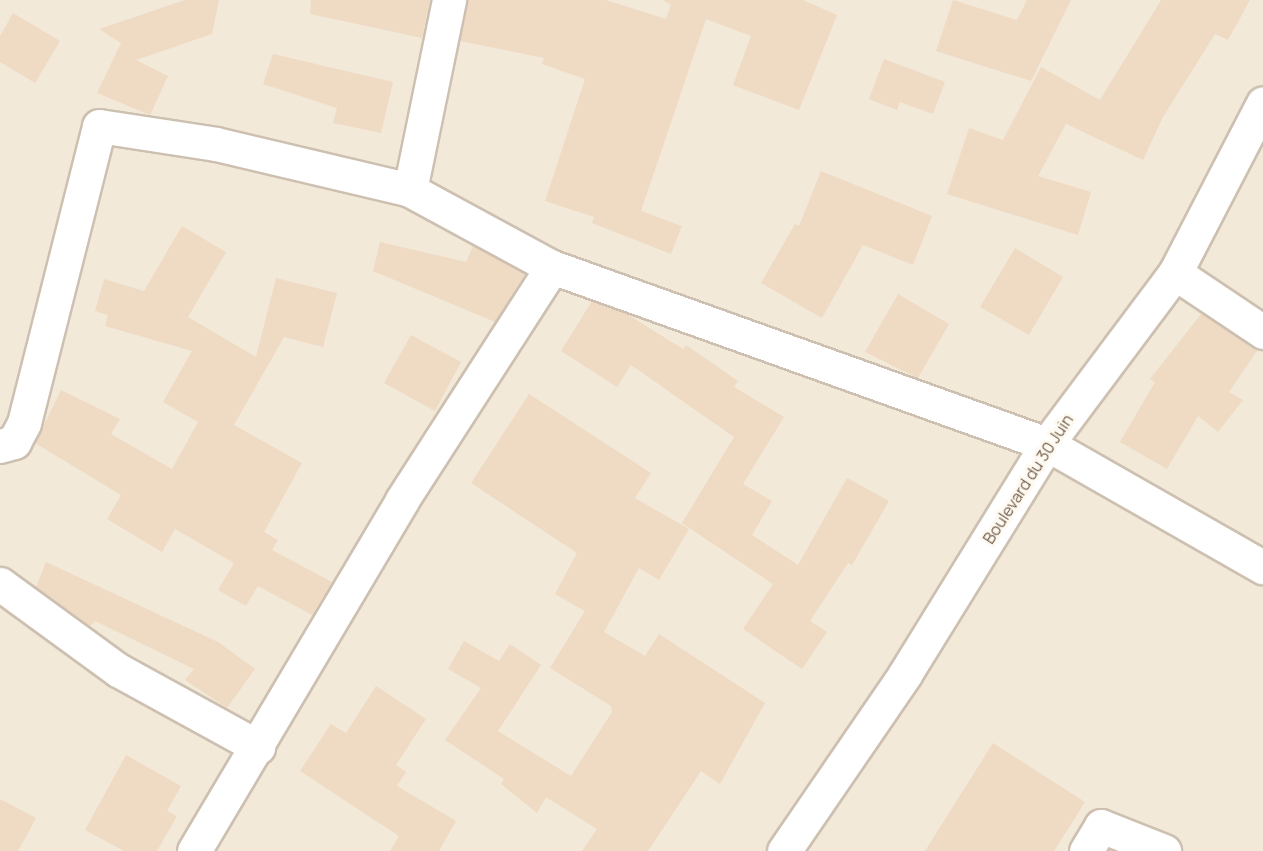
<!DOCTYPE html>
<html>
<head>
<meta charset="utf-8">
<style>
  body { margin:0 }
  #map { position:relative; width:1263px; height:851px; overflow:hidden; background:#fbf7eb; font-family:Manrope,sans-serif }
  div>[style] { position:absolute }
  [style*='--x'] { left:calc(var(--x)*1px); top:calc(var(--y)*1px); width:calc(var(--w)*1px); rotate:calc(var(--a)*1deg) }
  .residential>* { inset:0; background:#f2e9d9 }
  .building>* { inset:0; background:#efdac4 }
  .roads { filter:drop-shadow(2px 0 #cdc0b1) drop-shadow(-2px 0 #cdc0b1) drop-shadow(0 2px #cdc0b1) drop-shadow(0 -2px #cdc0b1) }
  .minor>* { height:33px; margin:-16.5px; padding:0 16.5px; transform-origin:16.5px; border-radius:16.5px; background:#fff }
  .tertiary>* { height:33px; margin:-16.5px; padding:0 16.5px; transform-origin:16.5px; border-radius:16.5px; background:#fff }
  span { translate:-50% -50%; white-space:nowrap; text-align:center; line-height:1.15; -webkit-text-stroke:6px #fefaf1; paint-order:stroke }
  .street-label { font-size:16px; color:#75614f }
</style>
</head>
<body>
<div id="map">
  <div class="residential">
    <div style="clip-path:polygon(0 0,1263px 0,1263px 851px,0 851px)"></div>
  </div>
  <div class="building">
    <div style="clip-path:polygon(185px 0,219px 0,212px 34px,136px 60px,168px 76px,150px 115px,97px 93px,121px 43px,99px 29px)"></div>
    <div style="clip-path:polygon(311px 0,430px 0,422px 38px,310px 14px)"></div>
    <div style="clip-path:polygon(467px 0,606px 0,666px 19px,671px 5px,663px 0,803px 0,837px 15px,799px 110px,733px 85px,751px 36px,706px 19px,641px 211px,682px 226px,671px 254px,592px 223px,594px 217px,545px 201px,585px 79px,542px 64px,544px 58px,460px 41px)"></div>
    <div style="clip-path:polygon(953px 0,1017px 20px,1027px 0,1071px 0,1031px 81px,936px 51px)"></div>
    <div style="clip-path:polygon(1161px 0,1250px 0,1228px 40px,1215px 34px,1163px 117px,1143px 160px,1066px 124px,1038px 176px,1091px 192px,1078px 235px,947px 194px,969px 128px,1003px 140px,1041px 67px,1100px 100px)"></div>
    <div style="clip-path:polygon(13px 13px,60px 41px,35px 83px,0 62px,0 36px)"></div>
    <div style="clip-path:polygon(273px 54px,393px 82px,381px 133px,333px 123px,337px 108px,263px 84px)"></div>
    <div style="clip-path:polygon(884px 59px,945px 82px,933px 114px,900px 102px,897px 110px,869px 99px)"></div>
    <div style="clip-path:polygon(821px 171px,932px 216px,913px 265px,863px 245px,822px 318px,761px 283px,795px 224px,799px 226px)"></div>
    <div style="clip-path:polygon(182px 226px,226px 252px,188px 317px,256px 357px,276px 278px,337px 293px,323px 347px,284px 337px,234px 425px,302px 463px,264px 532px,278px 540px,272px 550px,332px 582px,312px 615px,258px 586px,246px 606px,218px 590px,234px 563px,175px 529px,162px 552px,107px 519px,121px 495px,35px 443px,61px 390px,120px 419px,111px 434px,172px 469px,198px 422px,163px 402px,192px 351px,105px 326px,108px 315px,95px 311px,104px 279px,144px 291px)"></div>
    <div style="clip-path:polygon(380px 242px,466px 262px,473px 246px,525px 274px,495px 322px,373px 271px)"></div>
    <div style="clip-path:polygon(1015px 248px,1063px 277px,1029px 335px,980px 307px)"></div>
    <div style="clip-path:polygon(898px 294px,949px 324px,918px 378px,865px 352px)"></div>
    <div style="clip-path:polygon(592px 301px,625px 313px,683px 349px,686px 345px,738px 381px,734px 387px,784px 417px,743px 484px,772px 501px,752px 535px,798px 565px,847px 478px,889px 501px,852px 565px,848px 563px,810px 621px,827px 632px,802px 669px,743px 629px,773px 584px,682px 523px,734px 437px,631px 365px,617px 387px,561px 351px)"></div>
    <div style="clip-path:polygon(1202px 313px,1257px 351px,1229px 392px,1243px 400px,1218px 432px,1198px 416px,1167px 469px,1120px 442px,1155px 382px,1150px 379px)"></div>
    <div style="clip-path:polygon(411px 335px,461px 362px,435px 411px,384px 383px)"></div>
    <div style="clip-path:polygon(529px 394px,651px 473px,635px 498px,689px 529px,659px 580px,639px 568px,604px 632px,645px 656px,659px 634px,765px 703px,720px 784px,701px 771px,648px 851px,582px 851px,597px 829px,546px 797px,537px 813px,501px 784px,504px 779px,445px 740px,481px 688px,448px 669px,464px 641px,499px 661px,510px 644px,541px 665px,498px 731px,571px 776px,612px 712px,611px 706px,550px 668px,585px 611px,555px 594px,577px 553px,471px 483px)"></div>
    <div style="clip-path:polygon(46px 562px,218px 642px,255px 669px,227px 708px,185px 680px,194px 669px,95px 621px,90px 626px,36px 587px)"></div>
    <div style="clip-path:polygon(376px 686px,426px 719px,396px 765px,406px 772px,397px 786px,456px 821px,439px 851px,390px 851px,399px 836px,300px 771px,331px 724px,346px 733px)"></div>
    <div style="clip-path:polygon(993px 743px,1085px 802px,1054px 851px,925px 851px)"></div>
    <div style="clip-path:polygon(126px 755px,181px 786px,167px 811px,177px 816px,157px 851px,124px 851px,85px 830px)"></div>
    <div style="clip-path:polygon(0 799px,36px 818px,18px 851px,0 851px)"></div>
  </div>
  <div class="roads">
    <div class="minor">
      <div style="--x:410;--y:190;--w:194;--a:-78.4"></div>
      <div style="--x:1175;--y:273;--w:106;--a:33.8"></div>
      <div style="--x:0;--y:446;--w:15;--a:-16"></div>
      <div style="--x:14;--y:442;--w:21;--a:-62"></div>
      <div style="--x:24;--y:423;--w:306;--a:-75.8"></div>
      <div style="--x:99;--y:126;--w:118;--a:8.7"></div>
      <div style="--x:216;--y:144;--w:199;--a:13.3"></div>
      <div style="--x:410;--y:190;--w:162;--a:28.5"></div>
      <div style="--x:552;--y:267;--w:526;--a:19.68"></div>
      <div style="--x:1047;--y:444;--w:249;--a:29.7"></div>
      <div style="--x:0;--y:584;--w:146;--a:36.1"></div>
      <div style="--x:118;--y:670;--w:160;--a:28.8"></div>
      <div style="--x:194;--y:851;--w:408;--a:-59.3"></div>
      <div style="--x:402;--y:500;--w:277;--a:-57.2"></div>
      <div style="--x:1086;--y:851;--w:29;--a:-59"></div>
      <div style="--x:1101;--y:826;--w:68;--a:21.6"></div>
    </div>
    <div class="tertiary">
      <div style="--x:784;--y:851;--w:214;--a:-55.6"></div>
      <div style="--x:905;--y:674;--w:270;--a:-58.3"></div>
      <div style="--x:1047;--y:444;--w:214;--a:-53.2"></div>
      <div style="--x:1175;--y:273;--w:191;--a:-62.6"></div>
    </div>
  </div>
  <div class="street-label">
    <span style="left:1028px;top:479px;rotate:-57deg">Boulevard du 30 Juin</span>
  </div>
</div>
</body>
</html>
